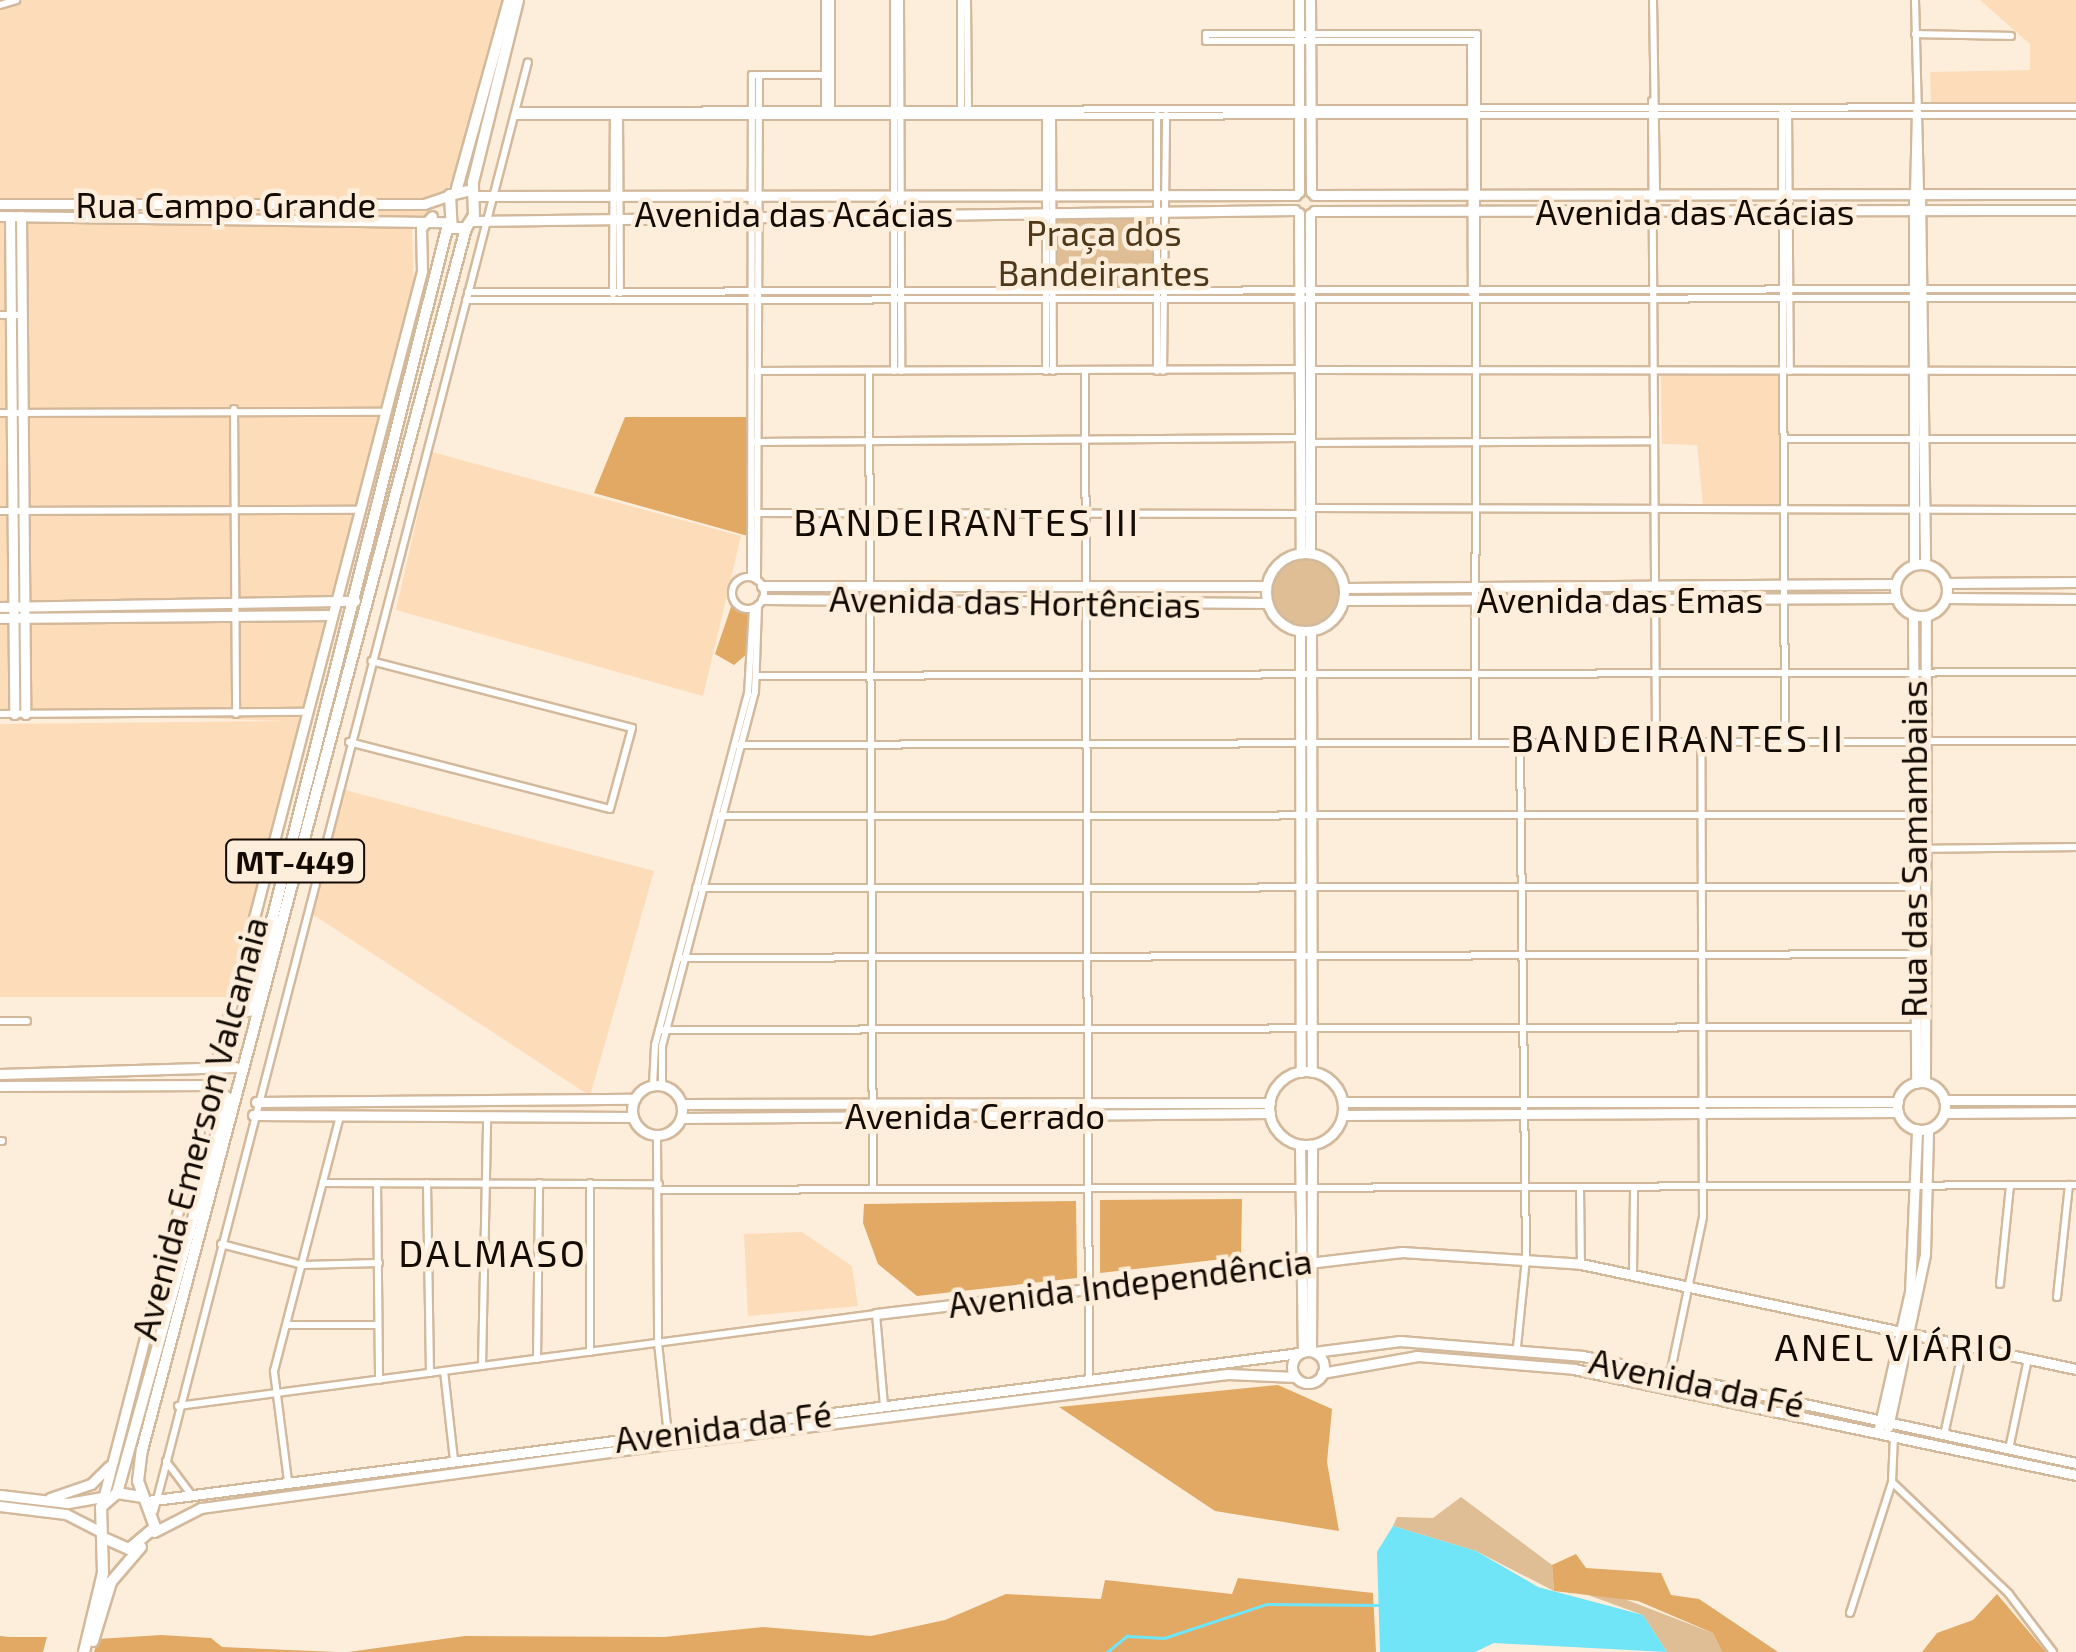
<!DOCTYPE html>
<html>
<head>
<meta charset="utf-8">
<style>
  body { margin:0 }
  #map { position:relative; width:2076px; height:1652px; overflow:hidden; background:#fdeddb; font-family:"Exo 2",sans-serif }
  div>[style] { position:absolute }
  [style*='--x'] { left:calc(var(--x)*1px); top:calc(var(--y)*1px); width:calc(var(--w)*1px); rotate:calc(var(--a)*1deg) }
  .built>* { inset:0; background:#fdddb9 }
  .green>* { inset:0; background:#dfbd95 }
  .round { border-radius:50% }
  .forest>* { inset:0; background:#e1a964 }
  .water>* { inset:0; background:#70e5f7 }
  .stream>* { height:2.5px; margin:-1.25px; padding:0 1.25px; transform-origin:1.25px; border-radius:1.25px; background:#70e5f7 }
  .roads { filter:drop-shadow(2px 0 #d3b99c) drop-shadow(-2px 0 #d3b99c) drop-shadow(0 2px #d3b99c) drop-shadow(0 -2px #d3b99c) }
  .street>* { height:6px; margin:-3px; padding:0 3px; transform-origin:3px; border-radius:3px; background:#fff }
  .street>.ring { margin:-3px; padding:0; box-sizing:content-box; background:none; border:6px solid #fff; border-radius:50% }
  .secondary>* { height:9px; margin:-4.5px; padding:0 4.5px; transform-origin:4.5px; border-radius:4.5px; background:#fff }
  .secondary>.ring { margin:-4.5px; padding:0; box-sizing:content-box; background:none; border:9px solid #fff; border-radius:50% }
  .primary>* { height:10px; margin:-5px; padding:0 5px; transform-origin:5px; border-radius:5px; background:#fff }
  span { translate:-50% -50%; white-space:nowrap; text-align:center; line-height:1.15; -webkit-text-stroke:9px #fdeddb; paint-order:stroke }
  .shield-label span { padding:2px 8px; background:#fdeddb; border:2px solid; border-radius:8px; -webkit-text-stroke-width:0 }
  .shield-label { font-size:32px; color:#140b03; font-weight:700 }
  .street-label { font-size:35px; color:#140b03 }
  .park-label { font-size:35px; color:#4f3719 }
  .neighbourhood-label { font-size:38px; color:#140b03; letter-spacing:2.5px }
</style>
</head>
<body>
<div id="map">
  <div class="built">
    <div style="clip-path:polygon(0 0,502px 0,452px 183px,412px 230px,414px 283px,232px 997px,0 997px,0 724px,286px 721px,0 712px)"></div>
    <div style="clip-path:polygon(1980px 0,2076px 0,2076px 104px,1931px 102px,1930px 72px,2030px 70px,2030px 44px)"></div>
    <div style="clip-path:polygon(1661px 376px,1779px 376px,1781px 505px,1703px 506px,1697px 445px,1662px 444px)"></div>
    <div style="clip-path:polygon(432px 452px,741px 536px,703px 696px,396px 610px)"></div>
    <div style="clip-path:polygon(341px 789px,654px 871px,590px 1096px,309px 912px)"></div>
    <div style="clip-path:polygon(802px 1232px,852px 1266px,858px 1306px,748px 1316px,744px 1234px)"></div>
  </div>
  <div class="green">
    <div style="clip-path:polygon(1057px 217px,1150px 217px,1154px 289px,1056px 288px)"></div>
    <div class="round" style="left:1268px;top:554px;width:74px;height:74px"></div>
    <div style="clip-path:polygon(1461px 1497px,1552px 1565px,1554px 1591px,1476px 1551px,1393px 1526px,1397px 1517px,1433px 1518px)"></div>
    <div style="clip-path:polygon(1601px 1590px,1713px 1633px,1722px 1652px,1667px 1652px,1643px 1615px,1588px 1595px)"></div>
  </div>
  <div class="forest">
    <div style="clip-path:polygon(625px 417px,750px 417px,748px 536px,594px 493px)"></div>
    <div style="clip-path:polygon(732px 604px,748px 614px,748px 653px,734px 665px,715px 654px)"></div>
    <div style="clip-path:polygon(1242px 1199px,1241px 1257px,1100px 1273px,1100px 1200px)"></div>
    <div style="clip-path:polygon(1076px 1201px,1077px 1278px,917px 1296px,878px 1264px,863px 1223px,864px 1204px)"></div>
    <div style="clip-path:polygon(1278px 1385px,1332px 1409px,1327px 1462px,1339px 1531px,1215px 1511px,1059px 1407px)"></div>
    <div style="clip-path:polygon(1576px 1554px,1586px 1568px,1661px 1573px,1671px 1595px,1699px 1599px,1778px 1652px,1722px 1652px,1713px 1633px,1638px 1601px,1554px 1591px,1552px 1565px)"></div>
    <div style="clip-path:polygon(1238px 1578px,1373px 1593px,1376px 1652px,348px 1652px,465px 1636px,664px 1637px,763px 1627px,871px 1636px,945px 1620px,1006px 1594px,1101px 1599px,1105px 1580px,1232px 1594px)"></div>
    <div style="clip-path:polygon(1997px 1594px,2046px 1652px,1922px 1652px,1937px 1633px,1973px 1620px)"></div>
    <div style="clip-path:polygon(161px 1635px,211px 1638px,222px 1647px,337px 1652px,94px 1652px,98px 1639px)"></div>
    <div style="clip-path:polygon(0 1636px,9px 1637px,47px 1637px,43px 1652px,0 1652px)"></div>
  </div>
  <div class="water">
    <div style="clip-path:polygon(1393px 1526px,1476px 1551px,1538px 1587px,1643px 1615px,1667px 1652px,1494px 1643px,1475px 1652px,1380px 1652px,1377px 1552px)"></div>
  </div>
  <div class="stream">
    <div style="--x:1107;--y:1652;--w:26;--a:-39"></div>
    <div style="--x:1127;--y:1636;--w:37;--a:3"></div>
    <div style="--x:1164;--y:1638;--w:108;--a:-18.3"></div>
    <div style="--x:1267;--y:1604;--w:112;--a:0.5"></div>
  </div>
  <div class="roads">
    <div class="street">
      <div style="--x:825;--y:0;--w:109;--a:90"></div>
      <div style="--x:894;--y:0;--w:371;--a:90"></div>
      <div style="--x:900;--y:0;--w:371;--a:89.8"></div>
      <div style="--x:967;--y:0;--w:113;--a:89.5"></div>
      <div style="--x:1653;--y:0;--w:195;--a:89.1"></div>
      <div style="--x:1915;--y:0;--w:194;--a:88.5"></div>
      <div style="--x:0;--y:5;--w:17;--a:-17"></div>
      <div style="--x:1915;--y:34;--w:96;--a:1.2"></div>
      <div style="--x:1471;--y:41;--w:252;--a:89.8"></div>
      <div style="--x:1652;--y:101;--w:641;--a:89.64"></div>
      <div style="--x:831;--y:109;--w:109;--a:-90"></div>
      <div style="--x:961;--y:109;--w:109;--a:-90"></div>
      <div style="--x:1788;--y:109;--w:262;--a:89.6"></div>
      <div style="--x:516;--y:111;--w:1560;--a:-0.15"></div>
      <div style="--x:1782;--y:113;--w:628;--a:89.73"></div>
      <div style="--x:1046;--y:115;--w:256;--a:90"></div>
      <div style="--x:1052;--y:115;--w:256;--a:89.8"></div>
      <div style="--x:1157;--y:115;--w:256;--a:90"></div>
      <div style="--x:515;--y:116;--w:1561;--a:-0.04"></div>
      <div style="--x:619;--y:116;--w:177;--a:89.7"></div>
      <div style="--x:1914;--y:194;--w:82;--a:-88.6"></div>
      <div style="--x:468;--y:292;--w:1608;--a:-0.11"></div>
      <div style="--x:613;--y:294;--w:178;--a:-89.7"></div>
      <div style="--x:466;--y:300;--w:1610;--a:-0.07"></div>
      <div style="--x:0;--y:315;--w:20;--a:0"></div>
      <div style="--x:1310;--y:370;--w:766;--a:0.07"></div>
      <div style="--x:753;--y:371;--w:548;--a:-0.21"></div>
      <div style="--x:869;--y:371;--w:817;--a:89.72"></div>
      <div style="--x:1085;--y:371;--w:1005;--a:89.77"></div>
      <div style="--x:1163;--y:371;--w:256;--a:-89.3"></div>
      <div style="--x:234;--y:409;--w:305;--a:89.6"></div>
      <div style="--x:0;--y:413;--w:381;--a:-0.2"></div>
      <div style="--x:1788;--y:439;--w:288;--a:0"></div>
      <div style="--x:754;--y:442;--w:548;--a:-0.42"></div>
      <div style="--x:1309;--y:443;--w:345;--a:-0.3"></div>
      <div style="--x:1308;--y:508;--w:768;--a:0.15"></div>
      <div style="--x:0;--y:511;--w:356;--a:-0.2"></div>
      <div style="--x:752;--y:513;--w:551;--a:0.1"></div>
      <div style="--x:751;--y:577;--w:502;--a:-89.89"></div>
      <div style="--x:752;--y:75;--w:79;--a:0"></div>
      <div class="ring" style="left:732px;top:577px;width:26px;height:26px"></div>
      <div style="--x:757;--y:580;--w:505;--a:-89.77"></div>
      <div style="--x:758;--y:676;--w:1318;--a:-0.17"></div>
      <div style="--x:0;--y:714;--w:306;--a:-0.4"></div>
      <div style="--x:1475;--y:741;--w:707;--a:-89.84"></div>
      <div style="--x:1477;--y:34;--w:271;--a:180"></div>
      <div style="--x:1206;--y:34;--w:7;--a:90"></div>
      <div style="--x:1206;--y:41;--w:271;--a:0"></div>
      <div style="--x:349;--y:742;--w:269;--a:14.4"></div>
      <div style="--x:610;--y:809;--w:84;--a:-74.8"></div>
      <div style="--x:632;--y:728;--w:269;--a:-165.6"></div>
      <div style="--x:735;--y:745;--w:1341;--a:-0.17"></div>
      <div style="--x:716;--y:816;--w:1196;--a:-0.05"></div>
      <div style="--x:1912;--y:849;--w:164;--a:-0.7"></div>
      <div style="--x:696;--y:888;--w:1216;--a:-0.05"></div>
      <div style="--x:678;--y:958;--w:1247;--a:-0.18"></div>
      <div style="--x:0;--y:1021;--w:27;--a:0"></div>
      <div style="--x:659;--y:1030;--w:1254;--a:-0.14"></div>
      <div style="--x:653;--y:1085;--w:40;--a:-87.1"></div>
      <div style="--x:655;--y:1045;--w:363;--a:-75.2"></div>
      <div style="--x:748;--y:694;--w:86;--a:-86.7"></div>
      <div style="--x:662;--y:1085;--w:39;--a:-90"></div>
      <div style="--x:662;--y:1046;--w:366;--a:-75.3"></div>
      <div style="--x:755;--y:692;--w:87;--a:-88"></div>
      <div style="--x:657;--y:1136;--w:207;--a:89.7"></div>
      <div style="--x:658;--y:1343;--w:102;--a:83.8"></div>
      <div style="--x:0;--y:1141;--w:2;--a:0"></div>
      <div style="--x:323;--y:1183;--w:336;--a:0.2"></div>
      <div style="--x:377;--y:1183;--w:197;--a:89.4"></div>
      <div style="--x:427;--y:1183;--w:190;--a:89.1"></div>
      <div style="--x:1580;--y:1187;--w:77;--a:89.3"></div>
      <div style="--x:659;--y:1190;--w:1417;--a:-0.2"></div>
      <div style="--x:221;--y:1244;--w:85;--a:14.4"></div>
      <div style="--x:303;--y:1265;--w:76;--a:-1.5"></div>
      <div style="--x:1633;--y:1274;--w:87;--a:-89.3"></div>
      <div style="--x:2000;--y:1284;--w:99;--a:-84.2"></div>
      <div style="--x:2057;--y:1297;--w:113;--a:-83.9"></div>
      <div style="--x:287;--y:1325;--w:91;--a:0"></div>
      <div style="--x:1517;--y:1347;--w:89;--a:-84.2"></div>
      <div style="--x:1526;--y:1258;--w:516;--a:-90.67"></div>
      <div style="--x:590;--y:1352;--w:169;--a:-90"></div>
      <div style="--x:537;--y:1359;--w:176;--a:-89.3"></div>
      <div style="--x:482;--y:1366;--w:249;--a:-88.8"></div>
      <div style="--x:444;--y:1371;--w:90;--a:83.6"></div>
      <div style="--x:1670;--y:1375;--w:161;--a:-78.2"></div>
      <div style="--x:1703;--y:1217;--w:475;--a:-90.2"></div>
      <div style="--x:178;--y:1406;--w:704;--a:-7.51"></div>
      <div style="--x:876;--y:1314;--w:92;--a:85"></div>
      <div style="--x:1944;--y:1435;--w:92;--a:-77.5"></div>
      <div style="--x:1894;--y:1436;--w:46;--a:92.5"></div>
      <div style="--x:1892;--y:1482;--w:162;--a:43.7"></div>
      <div style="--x:2009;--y:1594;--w:73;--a:52.8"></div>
      <div style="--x:2009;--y:1449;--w:92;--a:-78.1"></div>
      <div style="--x:166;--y:1461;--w:40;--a:53"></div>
      <div style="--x:288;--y:1481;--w:111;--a:-97.3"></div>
      <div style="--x:274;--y:1371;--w:263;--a:-75.5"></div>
      <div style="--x:154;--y:1511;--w:1496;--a:-75.53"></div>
      <div style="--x:1850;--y:1613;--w:138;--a:-72.2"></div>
    </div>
    <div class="secondary">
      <div style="--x:1310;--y:0;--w:192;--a:89.7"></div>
      <div style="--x:1299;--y:192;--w:192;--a:-90"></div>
      <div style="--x:1914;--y:194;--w:370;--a:90"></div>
      <div style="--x:1920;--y:194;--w:370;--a:89.2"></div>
      <div style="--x:1314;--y:195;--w:762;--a:-0.08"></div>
      <div style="--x:476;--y:196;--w:820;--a:-0.07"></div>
      <div style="--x:0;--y:204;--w:424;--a:0"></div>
      <div style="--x:424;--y:204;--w:28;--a:-19"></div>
      <div style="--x:1314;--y:211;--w:762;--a:-0.08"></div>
      <div style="--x:1299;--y:213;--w:339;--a:89.7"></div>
      <div style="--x:1310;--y:214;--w:339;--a:90"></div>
      <div style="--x:0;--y:216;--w:446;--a:0.8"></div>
      <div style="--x:10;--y:216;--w:498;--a:89.5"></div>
      <div style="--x:21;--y:216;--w:498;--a:89.5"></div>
      <div style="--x:473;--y:221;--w:822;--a:-0.77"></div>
      <div class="ring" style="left:1266px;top:553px;width:69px;height:69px"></div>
      <div class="ring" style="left:1895px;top:564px;width:43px;height:43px"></div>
      <div style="--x:1946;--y:583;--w:130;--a:-0.4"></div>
      <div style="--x:762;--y:586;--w:504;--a:0"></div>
      <div style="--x:1345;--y:588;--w:550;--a:-0.42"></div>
      <div style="--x:1946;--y:598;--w:130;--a:0.4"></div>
      <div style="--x:763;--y:599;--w:504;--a:0.45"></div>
      <div style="--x:1344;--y:600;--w:551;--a:-0.21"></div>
      <div style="--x:0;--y:607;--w:355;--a:-1"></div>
      <div style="--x:1913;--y:616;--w:467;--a:89.6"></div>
      <div style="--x:0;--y:618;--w:332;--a:-0.5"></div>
      <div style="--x:1311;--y:631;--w:441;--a:89.9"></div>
      <div style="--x:1300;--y:632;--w:440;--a:89.9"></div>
      <div class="ring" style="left:1269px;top:1071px;width:65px;height:65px"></div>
      <div style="--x:0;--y:1074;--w:235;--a:-1.7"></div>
      <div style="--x:1925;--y:1082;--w:466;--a:-89.9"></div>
      <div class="ring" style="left:1897px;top:1082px;width:39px;height:39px"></div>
      <div class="ring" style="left:632px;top:1085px;width:41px;height:41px"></div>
      <div style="--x:0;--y:1086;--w:210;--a:-0.3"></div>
      <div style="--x:210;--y:1085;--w:21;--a:35"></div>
      <div style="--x:1944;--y:1100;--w:132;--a:0"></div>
      <div style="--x:256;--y:1102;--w:379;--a:-0.5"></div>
      <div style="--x:1343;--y:1102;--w:555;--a:0"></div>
      <div style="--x:682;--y:1104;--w:588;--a:-0.1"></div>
      <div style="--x:1944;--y:1113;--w:132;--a:-0.4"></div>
      <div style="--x:253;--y:1115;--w:380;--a:0.3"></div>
      <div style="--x:1343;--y:1115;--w:555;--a:-0.31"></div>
      <div style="--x:682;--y:1118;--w:588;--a:-0.49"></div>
      <div style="--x:1300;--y:1145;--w:207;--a:89.2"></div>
      <div style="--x:876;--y:1314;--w:530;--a:-6.72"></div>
      <div style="--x:1402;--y:1252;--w:179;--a:3.8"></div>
      <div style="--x:1581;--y:1264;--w:506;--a:11.98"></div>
      <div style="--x:1311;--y:1351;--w:206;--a:-89.7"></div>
      <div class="ring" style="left:1292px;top:1351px;width:23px;height:23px"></div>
      <div style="--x:1314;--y:1352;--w:87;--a:-7.3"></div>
      <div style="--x:1400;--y:1341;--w:184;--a:4.7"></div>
      <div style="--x:1583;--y:1356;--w:504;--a:12.25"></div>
      <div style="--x:1322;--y:1373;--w:97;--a:-10.1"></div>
      <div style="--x:1417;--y:1356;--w:158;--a:4.7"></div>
      <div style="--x:1574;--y:1369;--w:513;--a:11.92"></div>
      <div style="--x:1888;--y:1427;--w:177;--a:-77.9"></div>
      <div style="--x:1925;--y:1254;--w:125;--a:-88.6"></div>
      <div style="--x:1879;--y:1428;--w:139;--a:-77.2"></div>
      <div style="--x:1910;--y:1292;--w:163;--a:-87.5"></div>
      <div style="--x:0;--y:1495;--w:68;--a:6.7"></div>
      <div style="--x:68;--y:1503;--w:39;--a:-10"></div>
      <div style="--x:50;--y:1498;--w:43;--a:-18.9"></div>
      <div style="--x:91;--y:1484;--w:25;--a:-45"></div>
      <div style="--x:147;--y:1501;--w:1161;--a:-7.32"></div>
      <div style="--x:0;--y:1506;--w:66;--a:6.9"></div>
      <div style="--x:66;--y:1514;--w:39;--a:27"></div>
      <div style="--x:101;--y:1507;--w:1277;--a:-75.44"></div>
      <div style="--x:422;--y:271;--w:43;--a:-91.3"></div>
      <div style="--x:421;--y:228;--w:16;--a:-47"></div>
      <div style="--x:154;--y:1532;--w:53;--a:-27.1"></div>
      <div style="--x:201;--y:1508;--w:472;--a:-7.8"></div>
      <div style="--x:669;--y:1444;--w:563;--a:-7.14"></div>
      <div style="--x:1228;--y:1374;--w:67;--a:2.6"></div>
    </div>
    <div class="primary">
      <div style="--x:457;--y:188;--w:195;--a:-74.5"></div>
      <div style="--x:472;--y:190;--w:23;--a:167"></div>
      <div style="--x:450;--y:195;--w:33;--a:87"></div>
      <div style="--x:452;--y:228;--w:14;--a:0"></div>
      <div style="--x:466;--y:228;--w:15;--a:-58"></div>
      <div style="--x:474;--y:215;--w:33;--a:-92"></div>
      <div style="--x:473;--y:182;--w:187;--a:-76.1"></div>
      <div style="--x:249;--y:1011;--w:811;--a:-75.79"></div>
      <div style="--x:117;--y:1493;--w:408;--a:-74.5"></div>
      <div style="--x:104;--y:1538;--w:27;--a:24"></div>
      <div style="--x:129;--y:1549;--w:34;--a:-40"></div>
      <div style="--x:155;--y:1527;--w:49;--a:-110.3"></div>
      <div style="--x:138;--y:1481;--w:31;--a:-83"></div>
      <div style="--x:142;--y:1450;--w:1264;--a:-75.15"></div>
      <div style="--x:93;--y:1641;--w:62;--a:-73"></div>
      <div style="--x:111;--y:1582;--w:46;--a:-49.4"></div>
      <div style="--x:84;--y:1652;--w:81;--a:-76.5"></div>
      <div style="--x:103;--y:1573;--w:66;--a:-91.7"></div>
      <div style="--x:101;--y:1507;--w:21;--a:-41"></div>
      <div style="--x:117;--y:1493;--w:25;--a:9"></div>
    </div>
  </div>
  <div class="shield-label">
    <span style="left:295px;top:861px">MT-449</span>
  </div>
  <div class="street-label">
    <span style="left:226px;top:204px">Rua Campo Grande</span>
    <span style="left:1695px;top:211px">Avenida das Acácias</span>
    <span style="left:794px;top:213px">Avenida das Acácias</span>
    <span style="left:1620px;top:599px">Avenida das Emas</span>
    <span style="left:1015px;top:601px;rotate:1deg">Avenida das Hortências</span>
    <span style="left:1913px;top:849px;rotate:-90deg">Rua das Samambaias</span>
    <span style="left:975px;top:1115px">Avenida Cerrado</span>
    <span style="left:199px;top:1128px;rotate:-75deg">Avenida Emerson Valcanaia</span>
    <span style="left:1130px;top:1282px;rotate:-7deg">Avenida Independência</span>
    <span style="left:1697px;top:1382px;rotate:12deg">Avenida da Fé</span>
    <span style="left:723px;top:1426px;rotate:-7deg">Avenida da Fé</span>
  </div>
  <div class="park-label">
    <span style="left:1104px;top:252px">Praça dos<br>Bandeirantes</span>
  </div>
  <div class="neighbourhood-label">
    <span style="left:967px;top:522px">BANDEIRANTES III</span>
    <span style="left:1678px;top:738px">BANDEIRANTES II</span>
    <span style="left:493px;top:1253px">DALMASO</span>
    <span style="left:1895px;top:1347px">ANEL VIÁRIO</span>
  </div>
</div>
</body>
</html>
